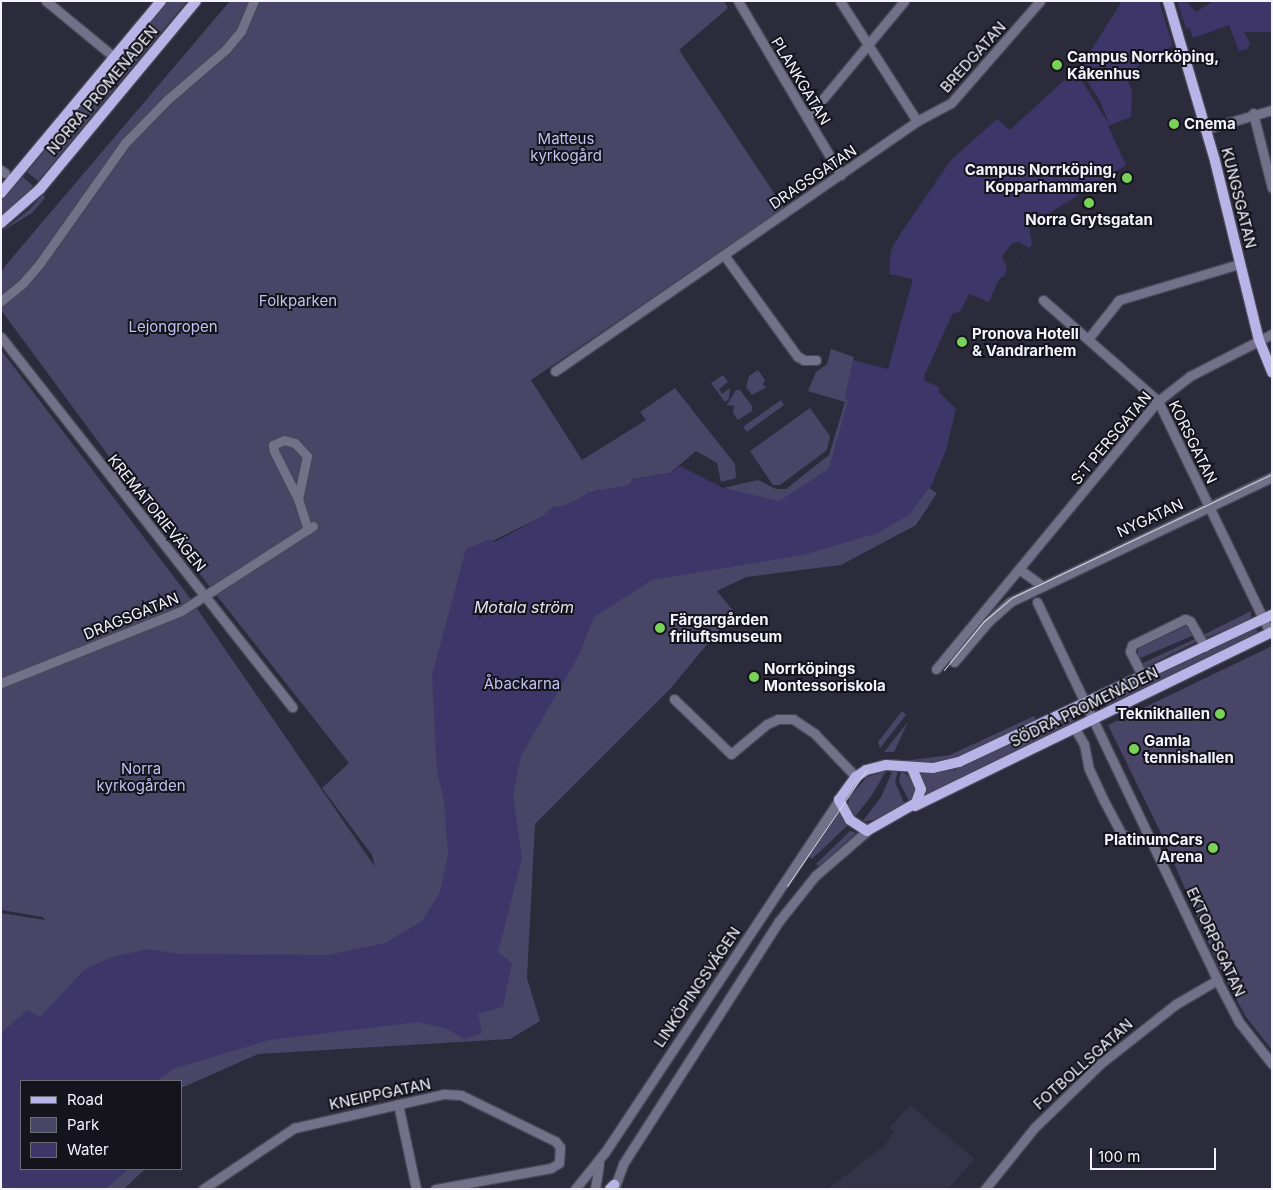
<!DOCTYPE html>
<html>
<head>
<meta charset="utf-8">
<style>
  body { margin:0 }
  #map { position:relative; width:1273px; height:1190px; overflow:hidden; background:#2c2b3b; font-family:Inter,sans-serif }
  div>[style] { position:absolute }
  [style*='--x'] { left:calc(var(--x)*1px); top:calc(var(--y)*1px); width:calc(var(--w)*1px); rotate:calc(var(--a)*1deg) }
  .built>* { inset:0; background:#35334a }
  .green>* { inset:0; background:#484567 }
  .water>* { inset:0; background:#3e3668 }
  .pier>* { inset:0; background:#2c2b3b }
  .roads { filter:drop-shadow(1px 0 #484756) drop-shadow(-1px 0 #484756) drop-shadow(0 1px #484756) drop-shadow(0 -1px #484756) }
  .minor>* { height:9px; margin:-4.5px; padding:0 4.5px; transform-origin:4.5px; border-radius:4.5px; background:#727189 }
  .major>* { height:10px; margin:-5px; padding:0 5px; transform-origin:5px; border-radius:5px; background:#b8b4e7 }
  .tram>* { height:1px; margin:-0.5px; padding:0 0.5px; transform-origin:0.5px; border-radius:0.5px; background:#d6d5e1 }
  .dots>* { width:14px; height:14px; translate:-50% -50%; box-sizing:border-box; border:2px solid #15141c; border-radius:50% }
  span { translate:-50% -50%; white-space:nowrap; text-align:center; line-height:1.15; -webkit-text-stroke:4px #15141c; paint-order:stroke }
  .poi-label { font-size:15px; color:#f4f3fe; font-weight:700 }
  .left { translate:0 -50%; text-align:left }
  .right { translate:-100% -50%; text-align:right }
  .street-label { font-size:15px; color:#f4f3fe }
  .park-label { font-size:15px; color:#c4c0f1 }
  .water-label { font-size:16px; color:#e2e1f2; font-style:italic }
  .frame { position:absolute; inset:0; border:2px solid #f4f3fe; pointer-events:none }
  .legend { position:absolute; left:20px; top:1080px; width:162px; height:90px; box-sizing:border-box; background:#15141c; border:1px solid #6e6d76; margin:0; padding:6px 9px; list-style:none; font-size:15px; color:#f4f3fe }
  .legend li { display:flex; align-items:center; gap:10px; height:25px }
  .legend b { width:25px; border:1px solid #6e6d76 }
  .scale { position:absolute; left:1090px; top:1148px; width:126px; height:22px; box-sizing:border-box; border:2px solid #f4f3fe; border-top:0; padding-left:6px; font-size:15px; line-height:18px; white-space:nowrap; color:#f4f3fe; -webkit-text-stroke:4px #15141c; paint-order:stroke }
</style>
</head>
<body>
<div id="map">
  <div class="built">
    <div style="clip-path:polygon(910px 1105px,975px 1159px,948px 1189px,828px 1189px,884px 1146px,894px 1132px,889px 1128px)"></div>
  </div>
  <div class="green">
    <div style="clip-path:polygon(168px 1px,187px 1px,38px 181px,27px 172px)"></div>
    <div style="clip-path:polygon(230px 1px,724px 1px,728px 8px,679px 50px,784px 208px,531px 380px,582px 460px,646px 420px,640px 412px,675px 388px,735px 464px,736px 478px,721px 482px,717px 463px,696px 451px,670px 473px,633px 479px,629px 485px,609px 491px,598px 490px,560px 508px,553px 507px,542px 517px,488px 543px,921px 483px,937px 493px,916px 525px,841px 565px,746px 577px,717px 591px,734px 612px,670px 689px,535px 824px,527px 978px,540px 1021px,510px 1039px,258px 1054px,181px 1088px,181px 1081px,21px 1081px,21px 1169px,145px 1169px,124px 1189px,1px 1189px,1px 913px,45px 920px,43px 917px,1px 910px,1px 350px,187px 594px,375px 867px,372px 855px,322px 788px,349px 763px,139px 497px,1px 310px,1px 272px,6px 265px)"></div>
    <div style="clip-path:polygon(23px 177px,33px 186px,21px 201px,1px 217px,1px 201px)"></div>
    <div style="clip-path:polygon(43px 194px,45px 198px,32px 213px,1px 232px,30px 209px)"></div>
    <div style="clip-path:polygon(831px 349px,854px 357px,845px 399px,849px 400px,829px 469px,779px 502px,723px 488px,758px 480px,776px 489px,786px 489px,829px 455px,845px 402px,808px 391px,816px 372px,827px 364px)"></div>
    <div style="clip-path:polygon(758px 370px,765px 380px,763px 385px,767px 387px,752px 395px,746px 387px,749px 376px)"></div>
    <div style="clip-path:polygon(723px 375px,728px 382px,719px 389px,722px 394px,730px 388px,729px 399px,725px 402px,711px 383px)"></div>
    <div style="clip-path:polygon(736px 390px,740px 390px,752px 406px,752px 411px,738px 420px,733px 413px,734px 406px,727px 405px)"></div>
    <div style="clip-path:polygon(781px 400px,784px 405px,747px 432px,743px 427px)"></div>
    <div style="clip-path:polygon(810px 408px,830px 436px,827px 450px,780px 485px,773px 485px,750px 451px)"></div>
    <div style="clip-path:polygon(1251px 611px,1251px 620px,1205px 638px,1203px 635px)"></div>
    <div style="clip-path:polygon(1188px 625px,1194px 635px,1138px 659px,1138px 649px)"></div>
    <div style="clip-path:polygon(1255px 626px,1259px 635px,1108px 708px,1104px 699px)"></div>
    <div style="clip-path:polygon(1197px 638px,1198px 641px,1143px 668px,1141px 664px)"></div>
    <div style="clip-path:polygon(1272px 646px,1272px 1050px,1246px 1017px,1220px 969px,1159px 829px,1108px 725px)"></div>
    <div style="clip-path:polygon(902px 711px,906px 715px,880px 748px,878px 742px)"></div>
    <div style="clip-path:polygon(1071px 715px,1076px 724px,924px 795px,925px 785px,920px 773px,955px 770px)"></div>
    <div style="clip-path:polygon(1034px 716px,1036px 720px,954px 758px,931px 762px,904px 761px,950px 755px)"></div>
    <div style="clip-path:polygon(908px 722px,894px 752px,884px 752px)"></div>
    <div style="clip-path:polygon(893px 770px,898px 771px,895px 782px,905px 805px,874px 820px,862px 822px,881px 797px)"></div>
    <div style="clip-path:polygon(886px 771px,872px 795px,854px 818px,848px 807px,849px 797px,867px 777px)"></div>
    <div style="clip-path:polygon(901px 771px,912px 778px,916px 785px,915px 798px,910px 803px,899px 781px)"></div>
    <div style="clip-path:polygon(839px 811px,848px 825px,812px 859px,808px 856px)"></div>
    <div style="clip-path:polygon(850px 831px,856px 833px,819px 866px,816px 864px)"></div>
  </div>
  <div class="water">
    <div style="clip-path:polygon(1122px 1px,1186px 1px,1196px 12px,1213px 1px,1272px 1px,1272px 32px,1244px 32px,1250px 43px,1247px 49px,1236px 52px,1227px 29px,1191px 44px,1169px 47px,1169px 56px,1163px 60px,1156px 61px,1152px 55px,1151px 58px,1142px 60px,1128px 81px,1132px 91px,1131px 117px,1108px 126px,1126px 165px,1029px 226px,1032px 244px,1017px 268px,999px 279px,989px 302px,969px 294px,960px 312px,953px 313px,924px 376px,925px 381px,939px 387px,939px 392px,956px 409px,946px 450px,932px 484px,910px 514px,878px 533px,803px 555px,652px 580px,594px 617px,579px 655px,521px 756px,513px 797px,522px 858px,498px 952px,512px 963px,503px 1007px,478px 1014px,482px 1033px,464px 1039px,447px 1029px,418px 1022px,269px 1040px,173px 1069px,157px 1081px,21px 1081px,21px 1169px,129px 1169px,105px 1189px,1px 1189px,1px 1033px,27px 1010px,40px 1017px,84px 970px,109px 958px,147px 949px,180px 954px,328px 955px,385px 943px,422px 921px,440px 892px,448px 854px,444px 801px,437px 771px,432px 675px,466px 549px,491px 539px,495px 542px,542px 517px,553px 507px,570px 504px,589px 492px,629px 485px,633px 479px,670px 473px,680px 466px,723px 488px,779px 501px,829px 469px,848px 400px,845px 399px,853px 360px,888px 369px,913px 279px,889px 274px,891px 250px,902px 231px,951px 160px,997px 119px,1010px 130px,1084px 62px)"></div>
  </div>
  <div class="pier">
    <div style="clip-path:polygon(1159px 1px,1177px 1px,1186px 29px,1190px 28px,1193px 38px,1229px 25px,1239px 51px,1236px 52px,1227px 29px,1191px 47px,1174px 50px)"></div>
    <div style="clip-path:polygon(1078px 67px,1100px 101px,1110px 126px,1075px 70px)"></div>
    <div style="clip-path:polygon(1019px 242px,1029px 248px,1014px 272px,1004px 275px,1007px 269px,1002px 256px,1012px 243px)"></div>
  </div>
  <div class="roads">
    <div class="minor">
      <div style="--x:46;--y:1;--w:88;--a:39.5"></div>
      <div style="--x:738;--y:1;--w:202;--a:59.4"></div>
      <div style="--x:840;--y:1;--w:143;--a:57.3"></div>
      <div style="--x:1253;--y:113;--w:77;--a:75.8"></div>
      <div style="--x:807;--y:118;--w:152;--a:-50.3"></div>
      <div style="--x:1206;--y:129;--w:69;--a:-16.1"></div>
      <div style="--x:1;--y:170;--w:5;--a:37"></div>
      <div style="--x:724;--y:255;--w:125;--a:54.1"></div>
      <div style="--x:797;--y:356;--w:8;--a:30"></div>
      <div style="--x:804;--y:360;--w:12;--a:0"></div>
      <div style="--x:1043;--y:300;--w:153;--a:41.3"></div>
      <div style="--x:1158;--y:401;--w:258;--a:64.2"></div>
      <div style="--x:1;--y:301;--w:27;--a:-39"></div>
      <div style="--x:22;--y:284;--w:28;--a:-49"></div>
      <div style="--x:40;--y:263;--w:147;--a:-54.7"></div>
      <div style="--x:125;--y:143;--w:60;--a:-45.7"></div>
      <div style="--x:167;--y:100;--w:78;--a:-40.8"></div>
      <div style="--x:226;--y:49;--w:23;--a:-50"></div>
      <div style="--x:241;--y:31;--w:33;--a:-67"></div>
      <div style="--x:1;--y:337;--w:471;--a:51.8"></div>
      <div style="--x:1088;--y:339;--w:50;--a:-51.5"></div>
      <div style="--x:1119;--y:300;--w:125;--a:-16.7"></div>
      <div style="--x:555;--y:371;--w:440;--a:-34.6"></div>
      <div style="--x:917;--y:121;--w:38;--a:-28"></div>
      <div style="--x:951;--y:103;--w:135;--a:-48.9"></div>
      <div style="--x:112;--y:478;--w:13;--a:-32"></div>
      <div style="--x:298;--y:499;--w:44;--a:-78.2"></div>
      <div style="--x:307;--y:456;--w:18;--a:-133"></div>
      <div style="--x:295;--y:443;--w:11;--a:-165"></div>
      <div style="--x:284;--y:440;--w:12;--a:156"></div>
      <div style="--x:273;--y:445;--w:6;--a:81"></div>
      <div style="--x:274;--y:451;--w:54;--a:63.4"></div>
      <div style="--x:298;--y:499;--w:32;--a:72"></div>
      <div style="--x:1019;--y:569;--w:27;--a:36"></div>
      <div style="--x:1037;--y:602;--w:419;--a:64.5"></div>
      <div style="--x:1217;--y:980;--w:47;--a:62.4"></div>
      <div style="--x:1239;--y:1022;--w:53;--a:51.8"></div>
      <div style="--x:954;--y:662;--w:52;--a:-49.6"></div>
      <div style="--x:988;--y:622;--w:30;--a:-42"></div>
      <div style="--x:1010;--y:602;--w:290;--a:-25.5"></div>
      <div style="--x:936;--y:669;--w:348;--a:-50.4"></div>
      <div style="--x:1158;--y:401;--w:41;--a:-38"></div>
      <div style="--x:1190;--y:376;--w:92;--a:-27.1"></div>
      <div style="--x:1143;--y:677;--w:29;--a:-117"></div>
      <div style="--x:1130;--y:651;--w:6;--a:-72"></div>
      <div style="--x:1132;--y:645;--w:59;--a:-26.1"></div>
      <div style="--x:1185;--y:619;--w:5;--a:22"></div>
      <div style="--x:1190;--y:621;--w:30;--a:60"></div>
      <div style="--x:1;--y:683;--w:194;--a:-21.8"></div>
      <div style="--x:181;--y:611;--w:157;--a:-32.8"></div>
      <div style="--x:674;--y:699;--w:79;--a:44"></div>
      <div style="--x:731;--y:754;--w:47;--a:-39.8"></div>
      <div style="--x:767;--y:724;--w:12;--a:-24"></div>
      <div style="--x:778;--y:719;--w:15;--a:0"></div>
      <div style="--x:793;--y:719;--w:27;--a:34"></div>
      <div style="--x:815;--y:734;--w:59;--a:46.4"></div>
      <div style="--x:1074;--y:727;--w:20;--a:60"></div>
      <div style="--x:1084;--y:744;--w:25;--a:79"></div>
      <div style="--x:1089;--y:769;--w:33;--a:65"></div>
      <div style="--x:1103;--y:799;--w:40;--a:62"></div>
      <div style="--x:1122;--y:834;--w:13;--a:27"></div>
      <div style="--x:398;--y:1104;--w:87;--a:78"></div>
      <div style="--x:203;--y:1189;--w:110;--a:-33.8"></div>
      <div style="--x:294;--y:1128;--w:154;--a:-12.8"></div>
      <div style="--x:444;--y:1094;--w:17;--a:3"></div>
      <div style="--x:461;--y:1095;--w:105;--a:26.1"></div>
      <div style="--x:555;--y:1141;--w:8;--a:50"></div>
      <div style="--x:560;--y:1147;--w:16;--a:94"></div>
      <div style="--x:559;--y:1163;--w:9;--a:148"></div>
      <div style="--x:551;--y:1168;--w:118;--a:169.7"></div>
      <div style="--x:575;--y:1189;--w:48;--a:-51"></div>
      <div style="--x:605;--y:1152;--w:423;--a:-56.4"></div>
      <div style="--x:595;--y:1189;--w:26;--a:-81"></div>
      <div style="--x:614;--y:1189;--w:27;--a:-70"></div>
      <div style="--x:623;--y:1164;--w:289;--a:-57.3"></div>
      <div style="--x:779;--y:921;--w:58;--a:-51.3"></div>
      <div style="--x:815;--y:876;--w:69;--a:-40.9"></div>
      <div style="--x:985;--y:1189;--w:78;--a:-51.2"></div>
      <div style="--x:1034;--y:1128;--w:92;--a:-44.1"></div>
      <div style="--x:1100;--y:1064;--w:97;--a:-38.3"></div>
      <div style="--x:1176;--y:1004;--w:48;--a:-30.3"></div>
    </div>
    <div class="major">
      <div style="--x:1168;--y:1;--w:167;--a:73.6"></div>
      <div style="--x:1215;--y:161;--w:184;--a:76.2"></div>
      <div style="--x:1259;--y:340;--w:35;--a:68"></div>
      <div style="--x:1;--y:193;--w:250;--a:-50.2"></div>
      <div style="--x:1;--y:223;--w:52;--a:-41.1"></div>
      <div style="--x:40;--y:189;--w:244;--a:-50.3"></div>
      <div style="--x:912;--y:768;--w:23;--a:67"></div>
      <div style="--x:921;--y:789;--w:15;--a:110"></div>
      <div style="--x:916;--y:803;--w:56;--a:150.3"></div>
      <div style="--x:867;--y:831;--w:20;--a:-147"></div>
      <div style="--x:850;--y:820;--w:23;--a:-119"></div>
      <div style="--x:839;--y:800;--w:29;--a:-54"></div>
      <div style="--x:856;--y:777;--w:12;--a:-35"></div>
      <div style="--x:866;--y:770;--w:21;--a:-14"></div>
      <div style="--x:886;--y:765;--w:47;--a:3.7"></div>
      <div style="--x:933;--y:768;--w:27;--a:-13"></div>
      <div style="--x:959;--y:762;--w:346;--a:-25.2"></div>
      <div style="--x:915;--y:806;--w:397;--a:-26"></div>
      <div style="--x:610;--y:1189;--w:6;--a:-45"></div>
    </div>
  </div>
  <div class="tram">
    <div style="--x:944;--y:670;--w:62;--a:-50.9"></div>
    <div style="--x:983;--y:622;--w:39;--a:-40"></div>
    <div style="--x:1013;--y:597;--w:287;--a:-25.4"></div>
    <div style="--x:787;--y:886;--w:140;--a:-55.7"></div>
  </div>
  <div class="dots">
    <div style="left:1057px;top:65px;background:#79d158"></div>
    <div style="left:1174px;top:124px;background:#79d158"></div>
    <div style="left:1127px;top:178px;background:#79d158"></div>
    <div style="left:1089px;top:203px;background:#79d158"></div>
    <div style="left:962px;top:342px;background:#79d158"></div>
    <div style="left:660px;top:628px;background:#79d158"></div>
    <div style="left:754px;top:677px;background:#79d158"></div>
    <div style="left:1220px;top:714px;background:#79d158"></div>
    <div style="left:1134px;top:749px;background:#79d158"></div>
    <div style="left:1213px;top:848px;background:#79d158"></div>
  </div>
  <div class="poi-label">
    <span class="left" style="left:1067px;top:65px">Campus Norrköping,<br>Kåkenhus</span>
    <span class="left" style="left:1184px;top:124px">Cnema</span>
    <span class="right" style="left:1117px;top:178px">Campus Norrköping,<br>Kopparhammaren</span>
    <span style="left:1089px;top:220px">Norra Grytsgatan</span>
    <span class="left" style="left:972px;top:342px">Pronova Hotell<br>&amp; Vandrarhem</span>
    <span class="left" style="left:670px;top:628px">Färgargården<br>friluftsmuseum</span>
    <span class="left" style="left:764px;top:677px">Norrköpings<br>Montessoriskola</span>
    <span class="right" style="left:1210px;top:714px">Teknikhallen</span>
    <span class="left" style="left:1144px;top:749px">Gamla<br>tennishallen</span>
    <span class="right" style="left:1203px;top:848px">PlatinumCars<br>Arena</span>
  </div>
  <div class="street-label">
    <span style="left:973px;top:57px;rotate:-48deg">BREDGATAN</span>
    <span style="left:801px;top:81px;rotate:59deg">PLANKGATAN</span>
    <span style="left:102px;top:90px;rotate:-50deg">NORRA PROMENADEN</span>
    <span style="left:813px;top:177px;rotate:-34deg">DRAGSGATAN</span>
    <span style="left:1239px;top:198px;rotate:76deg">KUNGSGATAN</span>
    <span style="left:1111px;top:438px;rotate:-50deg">S:T PERSGATAN</span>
    <span style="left:1193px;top:442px;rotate:64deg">KORSGATAN</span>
    <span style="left:157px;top:513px;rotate:51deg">KREMATORIEVÄGEN</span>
    <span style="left:1150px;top:518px;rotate:-25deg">NYGATAN</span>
    <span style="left:131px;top:616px;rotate:-22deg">DRAGSGATAN</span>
    <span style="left:1084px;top:707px;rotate:-26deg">SÖDRA PROMENADEN</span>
    <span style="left:1216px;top:942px;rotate:65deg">EKTORPSGATAN</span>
    <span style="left:697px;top:987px;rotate:-56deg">LINKÖPINGSVÄGEN</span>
    <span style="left:1083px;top:1064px;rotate:-42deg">FOTBOLLSGATAN</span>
    <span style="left:380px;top:1094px;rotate:-12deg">KNEIPPGATAN</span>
  </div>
  <div class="park-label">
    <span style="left:566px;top:147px">Matteus<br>kyrkogård</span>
    <span style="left:298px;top:301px">Folkparken</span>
    <span style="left:173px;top:327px">Lejongropen</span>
    <span style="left:522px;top:684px">Åbackarna</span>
    <span style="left:141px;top:777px">Norra<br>kyrkogården</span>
  </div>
  <div class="water-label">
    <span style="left:524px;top:607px">Motala ström</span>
  </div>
  <div class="frame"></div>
  <ul class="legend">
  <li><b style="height:6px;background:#b8b4e7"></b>Road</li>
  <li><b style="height:14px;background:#484567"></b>Park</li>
  <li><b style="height:14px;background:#3e3668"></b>Water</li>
  </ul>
  <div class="scale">100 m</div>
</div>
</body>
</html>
